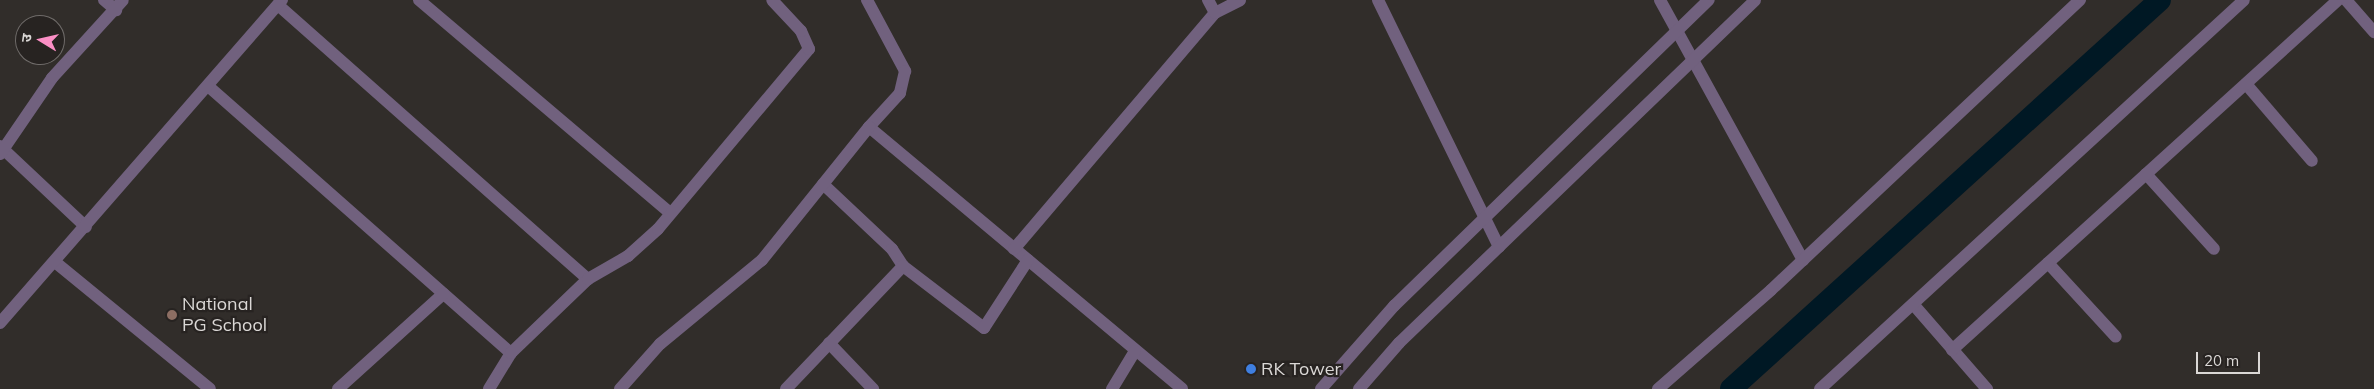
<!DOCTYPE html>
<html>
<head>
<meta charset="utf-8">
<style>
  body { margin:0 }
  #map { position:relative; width:2374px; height:389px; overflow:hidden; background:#312d2a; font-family:Mulish,"Noto Sans Devanagari",sans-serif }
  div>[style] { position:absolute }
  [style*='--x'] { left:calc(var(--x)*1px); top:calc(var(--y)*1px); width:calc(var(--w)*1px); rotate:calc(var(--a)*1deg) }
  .canal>* { height:22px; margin:-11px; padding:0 11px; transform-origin:11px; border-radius:11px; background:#001824 }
  .minor>* { height:12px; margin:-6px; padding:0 6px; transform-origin:6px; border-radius:6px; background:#71617e }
  .dots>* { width:14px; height:14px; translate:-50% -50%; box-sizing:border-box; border:2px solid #272321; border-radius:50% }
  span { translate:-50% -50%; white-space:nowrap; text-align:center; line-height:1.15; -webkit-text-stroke:4.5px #272321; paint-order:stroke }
  .poi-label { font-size:18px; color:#dbd8d6 }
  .left { translate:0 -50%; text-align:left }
  .north { position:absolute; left:15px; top:15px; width:50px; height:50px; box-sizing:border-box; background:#272321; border:1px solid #6f6b69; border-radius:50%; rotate:279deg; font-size:14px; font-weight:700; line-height:20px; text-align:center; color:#dbd8d6 }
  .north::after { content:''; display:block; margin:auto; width:18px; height:22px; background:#fb8fc5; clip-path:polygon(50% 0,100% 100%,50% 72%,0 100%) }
  .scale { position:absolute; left:2196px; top:352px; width:64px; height:22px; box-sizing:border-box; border:2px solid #dbd8d6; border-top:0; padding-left:6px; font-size:15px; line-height:18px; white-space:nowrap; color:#dbd8d6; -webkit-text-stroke:4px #272321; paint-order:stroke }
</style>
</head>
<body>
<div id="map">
  <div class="canal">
    <div style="--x:1731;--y:389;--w:579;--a:-42.2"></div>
  </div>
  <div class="minor">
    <div style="--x:104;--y:0;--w:16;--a:40"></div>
    <div style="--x:419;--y:0;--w:328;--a:40.3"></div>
    <div style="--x:867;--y:0;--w:81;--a:61.8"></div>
    <div style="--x:905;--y:71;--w:23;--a:103"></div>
    <div style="--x:900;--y:93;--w:46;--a:132.4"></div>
    <div style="--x:869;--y:127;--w:408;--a:39.9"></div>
    <div style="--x:1378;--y:0;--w:275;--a:63.9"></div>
    <div style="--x:1660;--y:0;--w:297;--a:61.2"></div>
    <div style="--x:2346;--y:0;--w:43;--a:48.8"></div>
    <div style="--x:278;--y:5;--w:414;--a:41.5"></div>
    <div style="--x:1215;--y:13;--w:28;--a:-27"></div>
    <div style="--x:2246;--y:84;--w:101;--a:49.4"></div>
    <div style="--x:208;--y:86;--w:404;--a:41.4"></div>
    <div style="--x:0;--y:146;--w:118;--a:43.3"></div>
    <div style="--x:0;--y:154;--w:92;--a:-55.6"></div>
    <div style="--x:52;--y:78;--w:105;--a:-47.7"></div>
    <div style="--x:2146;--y:174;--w:101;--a:47.8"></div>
    <div style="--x:823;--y:184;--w:95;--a:43.3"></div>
    <div style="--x:892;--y:249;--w:20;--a:57"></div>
    <div style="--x:903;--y:266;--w:102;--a:37.4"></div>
    <div style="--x:984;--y:328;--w:81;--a:-57.1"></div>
    <div style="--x:1014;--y:249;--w:310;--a:-49.6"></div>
    <div style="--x:1215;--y:13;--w:15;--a:-118"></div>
    <div style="--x:55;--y:262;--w:200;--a:39.3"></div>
    <div style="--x:2048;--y:263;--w:100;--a:47.4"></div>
    <div style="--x:1913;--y:304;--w:113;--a:49"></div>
    <div style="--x:0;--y:323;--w:429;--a:-48.9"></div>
    <div style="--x:829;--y:343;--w:64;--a:46.3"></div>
    <div style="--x:1952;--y:350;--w:521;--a:-42.2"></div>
    <div style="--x:338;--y:389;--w:142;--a:-42.1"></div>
    <div style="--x:489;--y:389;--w:42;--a:-58.6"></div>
    <div style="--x:511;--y:353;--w:107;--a:-43.9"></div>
    <div style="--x:588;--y:279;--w:46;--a:-29.9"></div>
    <div style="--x:628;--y:256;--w:40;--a:-42"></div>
    <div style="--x:658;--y:229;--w:235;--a:-50"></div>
    <div style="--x:809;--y:49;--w:20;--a:-114"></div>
    <div style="--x:801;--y:31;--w:42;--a:-133.1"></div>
    <div style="--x:620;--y:389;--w:60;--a:-48.4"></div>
    <div style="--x:660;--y:344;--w:132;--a:-39.5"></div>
    <div style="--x:762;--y:260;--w:171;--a:-51.2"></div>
    <div style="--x:786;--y:389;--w:170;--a:-46.4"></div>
    <div style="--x:1112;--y:389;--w:44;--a:-58.8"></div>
    <div style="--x:1321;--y:389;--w:111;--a:-48.7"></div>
    <div style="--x:1394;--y:306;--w:439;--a:-44.2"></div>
    <div style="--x:1359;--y:389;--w:61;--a:-49"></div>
    <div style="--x:1399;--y:343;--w:494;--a:-43.9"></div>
    <div style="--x:1658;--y:389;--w:150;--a:-41.2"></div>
    <div style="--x:1771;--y:290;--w:424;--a:-43.2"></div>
    <div style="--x:1820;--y:389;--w:575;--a:-42.53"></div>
  </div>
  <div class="dots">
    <div style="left:172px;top:315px;background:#8d6e63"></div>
    <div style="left:1251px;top:369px;background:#3f7fe0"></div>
  </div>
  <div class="poi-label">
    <span class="left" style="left:182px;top:315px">National<br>PG School</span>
    <span class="left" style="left:1261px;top:369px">RK Tower</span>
  </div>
  <div class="north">उ</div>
  <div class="scale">20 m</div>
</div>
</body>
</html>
